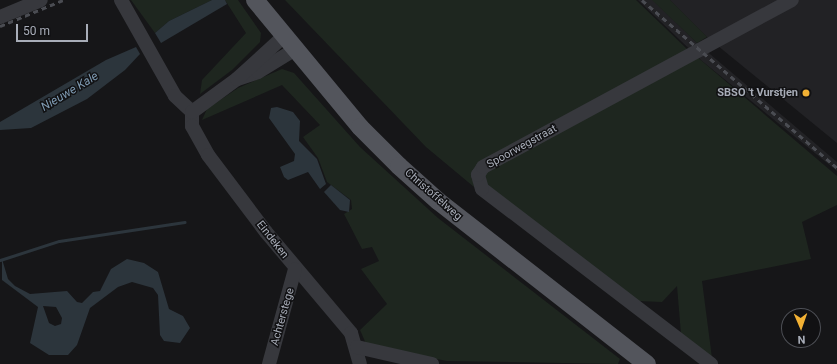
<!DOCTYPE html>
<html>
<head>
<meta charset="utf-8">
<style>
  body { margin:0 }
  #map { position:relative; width:837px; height:364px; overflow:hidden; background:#161618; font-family:Roboto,sans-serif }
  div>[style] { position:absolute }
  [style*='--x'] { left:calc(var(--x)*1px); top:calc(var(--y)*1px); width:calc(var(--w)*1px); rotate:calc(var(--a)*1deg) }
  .built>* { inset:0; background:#222225 }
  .green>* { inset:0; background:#1e261f }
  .water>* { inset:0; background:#2c353c }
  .stream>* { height:3px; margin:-1.5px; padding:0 1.5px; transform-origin:1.5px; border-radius:1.5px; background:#2c353c }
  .minor>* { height:14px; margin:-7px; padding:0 7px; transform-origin:7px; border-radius:7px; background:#37383d }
  .major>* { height:18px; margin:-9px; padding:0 9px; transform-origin:9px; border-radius:9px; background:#53555c }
  .rail>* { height:3px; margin-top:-1.5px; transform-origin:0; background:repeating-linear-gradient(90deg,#4a4c52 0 5px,transparent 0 9px) }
  .dots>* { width:11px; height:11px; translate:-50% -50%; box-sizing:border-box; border:2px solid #111113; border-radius:50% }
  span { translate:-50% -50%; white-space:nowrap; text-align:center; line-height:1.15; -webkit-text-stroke:3px #111113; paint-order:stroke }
  .poi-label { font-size:11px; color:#a8adb8; font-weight:700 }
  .right { translate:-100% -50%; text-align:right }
  .street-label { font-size:11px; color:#a8adb8 }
  .water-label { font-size:12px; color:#7f9bb3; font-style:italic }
  .north { position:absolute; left:781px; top:308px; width:40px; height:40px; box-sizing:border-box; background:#111113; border:1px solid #4d4f55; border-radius:50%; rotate:178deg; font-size:11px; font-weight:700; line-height:16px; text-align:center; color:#a8adb8 }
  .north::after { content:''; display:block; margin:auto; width:14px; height:18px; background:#f2b134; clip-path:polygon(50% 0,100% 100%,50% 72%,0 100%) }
  .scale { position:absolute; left:16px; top:24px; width:72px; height:18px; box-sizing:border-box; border:2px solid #a8adb8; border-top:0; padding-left:5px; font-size:12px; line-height:14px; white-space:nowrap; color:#a8adb8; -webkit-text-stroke:3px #111113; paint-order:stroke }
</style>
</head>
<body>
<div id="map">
  <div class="built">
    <div style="clip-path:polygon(638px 0,653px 0,697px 43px,837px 162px,837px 171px,702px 61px)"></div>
    <div style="clip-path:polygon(670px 0,837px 0,837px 143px,707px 37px)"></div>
  </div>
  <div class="green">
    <div style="clip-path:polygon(131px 0,212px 0,169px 21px,155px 33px)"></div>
    <div style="clip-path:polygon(225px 0,238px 0,261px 33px,260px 42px,232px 70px,200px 94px,202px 80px,246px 33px)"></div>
    <div style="clip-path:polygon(285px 0,636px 0,687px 49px,473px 177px,474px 187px,426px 147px)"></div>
    <div style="clip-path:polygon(652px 0,670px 0,707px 37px,697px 43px)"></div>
    <div style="clip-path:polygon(696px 56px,837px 176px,837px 205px,802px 222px,811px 259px,702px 281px,712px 358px,681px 334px,677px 286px,662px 302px,638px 301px,486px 185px,484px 177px,488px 170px)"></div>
    <div style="clip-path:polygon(282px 69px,294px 73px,360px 147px,438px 218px,620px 359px,618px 364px,447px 361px,367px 346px,360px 330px,387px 304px,361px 269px,379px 261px,372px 247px,362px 249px,344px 214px,352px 209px,351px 200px,327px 182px,318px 158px,303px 137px,320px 125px,282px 85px,202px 120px,207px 109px,238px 88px)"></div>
  </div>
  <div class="water">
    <div style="clip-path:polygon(212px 0,225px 0,227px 4px,161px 43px,155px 33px,169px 21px)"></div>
    <div style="clip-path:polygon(136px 47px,140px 54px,125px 70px,87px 99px,31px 128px,0 130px,0 122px,106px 60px)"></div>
    <div style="clip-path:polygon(277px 107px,293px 112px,300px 121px,299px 141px,317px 159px,326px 184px,320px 189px,308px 172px,288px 180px,284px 177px,280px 167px,294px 161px,295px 154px,269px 118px,271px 108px)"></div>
    <div style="clip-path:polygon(331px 185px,350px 200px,349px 212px,340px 210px,324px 192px)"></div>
    <div style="clip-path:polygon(evenodd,2px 259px,8px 279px,15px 286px,30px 294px,67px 291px,77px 302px,82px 303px,93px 292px,100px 291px,111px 269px,127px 259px,144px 263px,158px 272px,169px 309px,183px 316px,190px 328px,180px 343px,164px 341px,160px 335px,158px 295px,153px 288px,132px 282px,118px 287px,90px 308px,77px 345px,68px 355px,49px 355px,30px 343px,38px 307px,2px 280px,2px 259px,43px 306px,56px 307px,62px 318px,61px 324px,55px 326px,49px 323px,43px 306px)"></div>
  </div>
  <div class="stream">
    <div style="--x:0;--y:260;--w:62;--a:-17.9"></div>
    <div style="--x:59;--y:241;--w:127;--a:-8.6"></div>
  </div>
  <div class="minor">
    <div style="--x:121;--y:0;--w:110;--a:60.6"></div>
    <div style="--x:175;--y:96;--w:23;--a:43"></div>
    <div style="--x:0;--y:17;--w:44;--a:-22.5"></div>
    <div style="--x:238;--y:79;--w:21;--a:-19"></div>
    <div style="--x:258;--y:72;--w:42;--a:-31.4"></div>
    <div style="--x:192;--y:112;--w:14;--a:90"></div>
    <div style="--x:192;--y:126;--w:33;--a:61"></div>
    <div style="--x:208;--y:155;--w:96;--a:53"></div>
    <div style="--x:266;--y:232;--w:132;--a:49.9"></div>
    <div style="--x:351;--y:333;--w:32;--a:74"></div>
    <div style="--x:192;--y:112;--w:56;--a:-36.3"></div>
    <div style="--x:237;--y:79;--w:62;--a:-42.4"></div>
    <div style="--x:357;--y:347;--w:77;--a:12.8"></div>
    <div style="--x:269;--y:364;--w:98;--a:-74.7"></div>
    <div style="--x:711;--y:364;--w:288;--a:-142.6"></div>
    <div style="--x:482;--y:189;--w:15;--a:-106"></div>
    <div style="--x:478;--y:175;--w:9;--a:-58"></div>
    <div style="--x:483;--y:167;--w:351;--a:-28.4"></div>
  </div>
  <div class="major">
    <div style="--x:255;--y:0;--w:165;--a:50.4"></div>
    <div style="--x:360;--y:127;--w:55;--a:45"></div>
    <div style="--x:399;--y:166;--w:52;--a:41.9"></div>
    <div style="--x:438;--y:201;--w:265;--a:38"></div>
  </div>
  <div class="rail">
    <div style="--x:642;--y:0;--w:257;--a:40.7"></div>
    <div style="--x:0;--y:26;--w:68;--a:-22.4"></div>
  </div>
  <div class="dots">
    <div style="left:806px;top:93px;background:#f2b134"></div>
  </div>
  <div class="poi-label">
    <span class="right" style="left:798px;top:93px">SBSO 't Vurstjen</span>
  </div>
  <div class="street-label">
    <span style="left:522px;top:147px;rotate:-29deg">Spoorwegstraat</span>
    <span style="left:433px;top:195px;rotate:41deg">Christoffelweg</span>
    <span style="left:272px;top:240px;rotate:52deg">Eindeken</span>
    <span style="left:283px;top:317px;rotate:-74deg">Achterstege</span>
  </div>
  <div class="water-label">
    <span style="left:70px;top:92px;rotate:-31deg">Nieuwe Kale</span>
  </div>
  <div class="north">N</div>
  <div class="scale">50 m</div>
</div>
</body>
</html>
